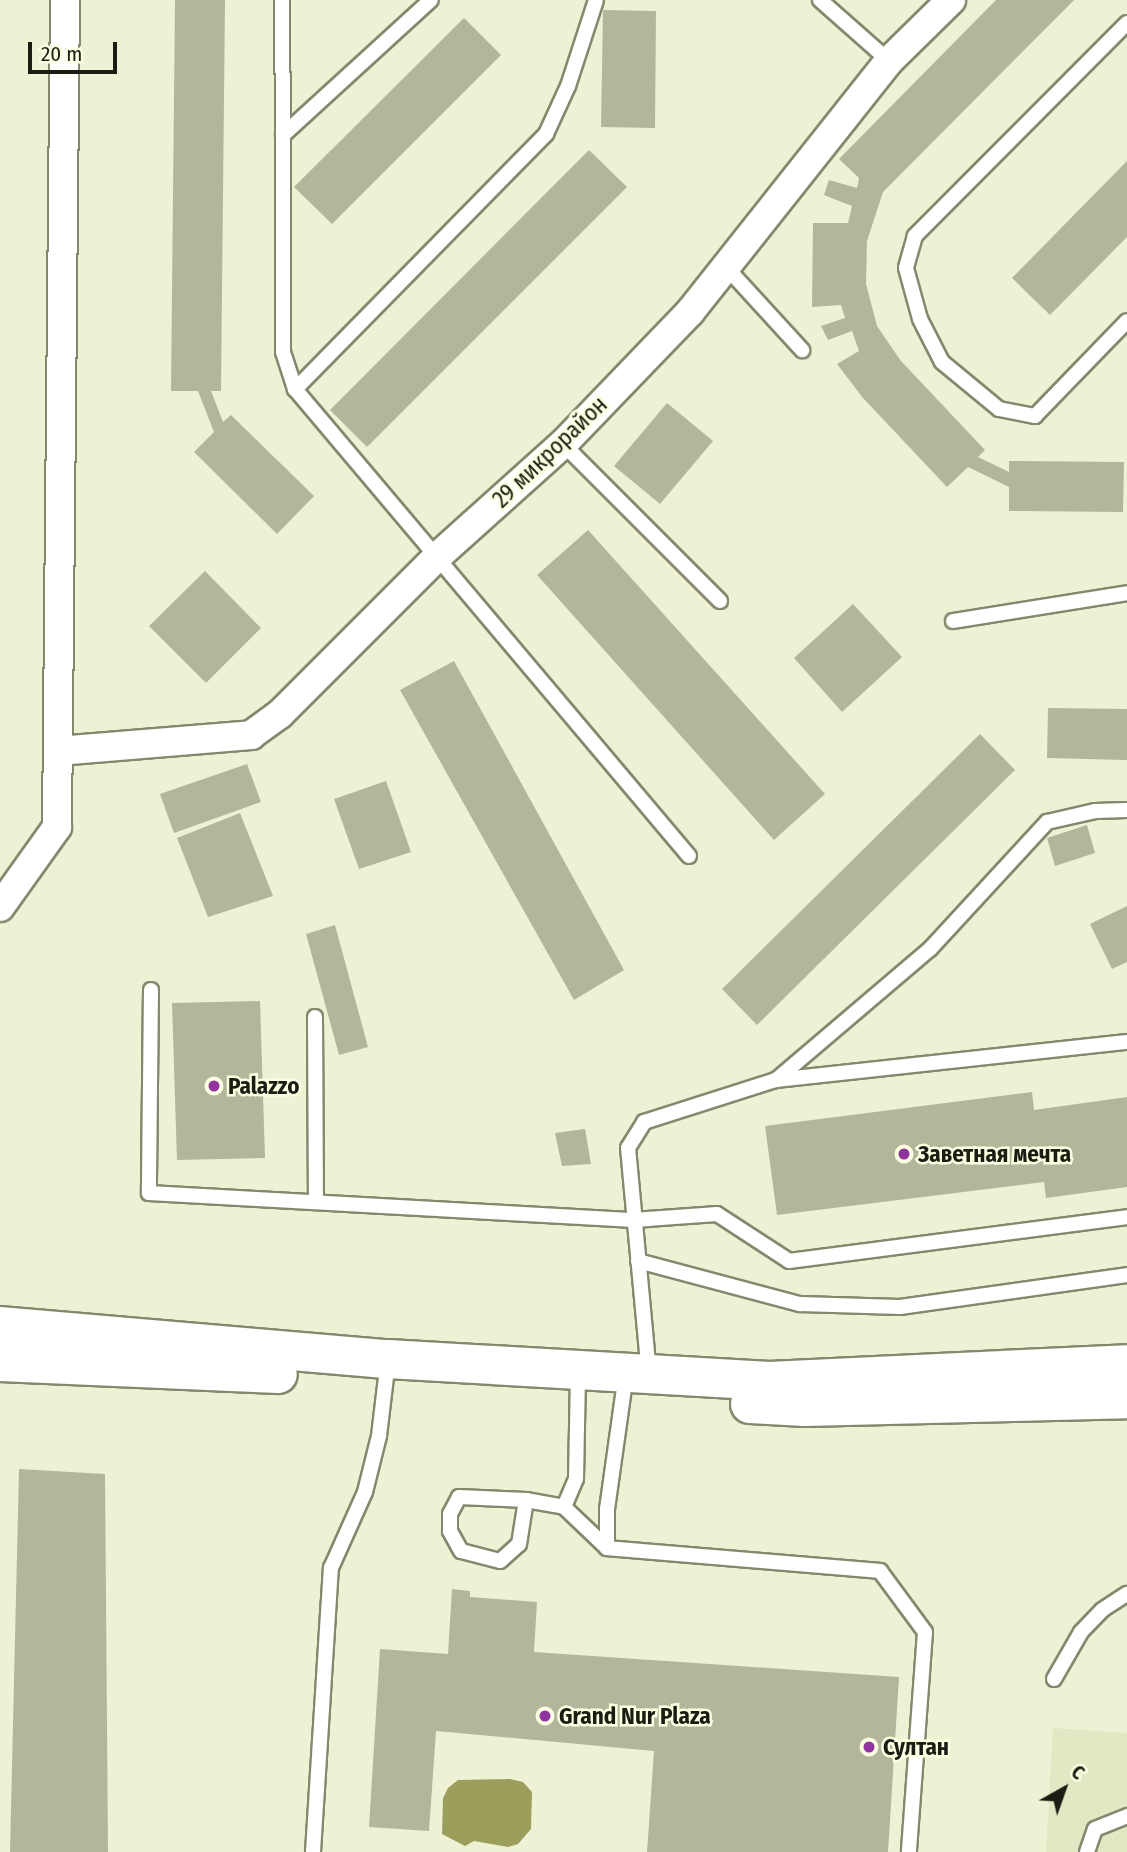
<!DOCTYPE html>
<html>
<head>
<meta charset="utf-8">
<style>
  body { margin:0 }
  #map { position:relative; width:1127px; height:1852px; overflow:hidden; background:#eef1d4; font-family:"Fira Sans Condensed",sans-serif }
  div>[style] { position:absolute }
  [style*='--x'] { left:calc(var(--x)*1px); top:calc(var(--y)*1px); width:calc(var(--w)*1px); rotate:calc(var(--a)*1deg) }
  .built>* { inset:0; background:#e4e7c3 }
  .water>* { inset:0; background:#9c9f5b }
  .building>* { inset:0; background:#b4b69b }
  .roads { filter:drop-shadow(2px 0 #86886e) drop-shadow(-2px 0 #86886e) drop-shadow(0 2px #86886e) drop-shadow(0 -2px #86886e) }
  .lane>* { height:14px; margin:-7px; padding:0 7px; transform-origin:7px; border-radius:7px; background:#fff }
  .street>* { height:28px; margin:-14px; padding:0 14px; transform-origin:14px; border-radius:14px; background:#fff }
  .secondary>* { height:38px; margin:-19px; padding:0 19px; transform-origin:19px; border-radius:19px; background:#fff }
  .dots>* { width:19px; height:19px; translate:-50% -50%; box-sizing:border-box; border:4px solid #fcfee1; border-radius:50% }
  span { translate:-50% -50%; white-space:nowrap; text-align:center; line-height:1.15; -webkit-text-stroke:5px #fcfee1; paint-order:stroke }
  .street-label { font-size:23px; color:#1c1d12 }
  .poi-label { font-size:23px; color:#1c1d12; font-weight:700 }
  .left { translate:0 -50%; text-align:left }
  .north { position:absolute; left:1029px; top:1754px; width:70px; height:70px; -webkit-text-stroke:5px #fcfee1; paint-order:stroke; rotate:40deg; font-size:19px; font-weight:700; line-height:28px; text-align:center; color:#1c1d12 }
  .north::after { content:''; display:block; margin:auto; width:24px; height:32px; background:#1c1d12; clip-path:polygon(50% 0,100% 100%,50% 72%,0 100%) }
  .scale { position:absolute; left:28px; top:42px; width:89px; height:32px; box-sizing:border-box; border:4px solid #1c1d12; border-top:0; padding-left:9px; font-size:21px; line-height:24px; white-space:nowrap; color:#1c1d12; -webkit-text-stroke:5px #fcfee1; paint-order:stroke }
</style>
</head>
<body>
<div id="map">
  <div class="built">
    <div style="clip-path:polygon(1053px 1728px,1127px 1733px,1127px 1852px,1046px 1852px)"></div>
  </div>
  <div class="water">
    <div style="clip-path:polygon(510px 1779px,523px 1782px,532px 1792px,531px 1829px,518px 1844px,508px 1847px,474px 1841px,465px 1846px,442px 1834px,443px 1798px,448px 1788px,458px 1780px)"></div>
  </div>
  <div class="building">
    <div style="clip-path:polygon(175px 0,225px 0,221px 391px,211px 391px,223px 422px,231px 415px,314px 496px,277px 534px,194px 452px,214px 432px,198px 391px,171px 391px)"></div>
    <div style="clip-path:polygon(996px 0,1074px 0,883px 192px,867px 241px,866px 284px,877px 326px,901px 361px,985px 450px,978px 457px,1009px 472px,1009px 461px,1124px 462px,1123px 512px,1009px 511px,1009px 487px,968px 467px,947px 487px,863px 398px,837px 364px,859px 351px,852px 331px,828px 340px,821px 326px,845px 318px,841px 305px,812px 307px,813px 223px,848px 223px,852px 206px,824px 195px,829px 180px,857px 188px,859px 178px,839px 159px)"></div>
    <div style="clip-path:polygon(603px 10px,656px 11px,655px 128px,601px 127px)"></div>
    <div style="clip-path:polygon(464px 18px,501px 55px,332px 224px,294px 187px)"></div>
    <div style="clip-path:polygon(589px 150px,627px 187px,367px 447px,330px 410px)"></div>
    <div style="clip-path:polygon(1127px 161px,1127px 237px,1050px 315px,1012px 278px)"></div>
    <div style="clip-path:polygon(667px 403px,713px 441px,660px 504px,614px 466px)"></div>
    <div style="clip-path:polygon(588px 530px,825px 794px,774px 840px,537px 575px)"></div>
    <div style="clip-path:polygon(205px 571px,261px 628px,206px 683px,149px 626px)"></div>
    <div style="clip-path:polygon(853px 604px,902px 657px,842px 712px,794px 658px)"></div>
    <div style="clip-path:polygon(454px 661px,624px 970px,574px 1000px,400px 690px)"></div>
    <div style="clip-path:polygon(1048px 708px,1127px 709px,1127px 760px,1047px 758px)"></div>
    <div style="clip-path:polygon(980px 734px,1015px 770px,757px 1025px,722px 989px)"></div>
    <div style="clip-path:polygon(247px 764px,261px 802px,174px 833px,160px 794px)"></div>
    <div style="clip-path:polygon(386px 781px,411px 852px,359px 869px,334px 799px)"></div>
    <div style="clip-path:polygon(240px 813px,273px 896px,208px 917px,177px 838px)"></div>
    <div style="clip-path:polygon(1087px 825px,1095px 853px,1055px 866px,1047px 838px)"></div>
    <div style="clip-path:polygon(1127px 906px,1127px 962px,1112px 969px,1090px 924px)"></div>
    <div style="clip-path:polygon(335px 925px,368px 1047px,339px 1055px,306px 934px)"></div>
    <div style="clip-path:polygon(260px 1001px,265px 1158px,177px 1160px,172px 1003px)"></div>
    <div style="clip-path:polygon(1032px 1092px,1034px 1110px,1127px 1097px,1127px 1187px,1046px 1198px,1044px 1182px,777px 1215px,765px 1126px)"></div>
    <div style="clip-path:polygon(585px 1129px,591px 1164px,562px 1166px,555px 1133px)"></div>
    <div style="clip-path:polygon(19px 1469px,105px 1474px,108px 1852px,10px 1852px)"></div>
    <div style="clip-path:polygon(452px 1589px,470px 1591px,470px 1597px,537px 1602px,534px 1652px,899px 1677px,888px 1852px,647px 1852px,654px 1751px,436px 1731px,429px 1831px,369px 1827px,380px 1649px,448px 1654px)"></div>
  </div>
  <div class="roads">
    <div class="lane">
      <div style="--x:282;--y:0;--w:135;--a:89.6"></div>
      <div style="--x:596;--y:0;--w:90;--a:108"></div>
      <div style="--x:568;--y:86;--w:53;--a:114.6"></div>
      <div style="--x:546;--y:134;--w:358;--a:134.5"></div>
      <div style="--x:295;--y:389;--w:611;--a:49.85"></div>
      <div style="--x:820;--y:0;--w:92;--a:41.5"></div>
      <div style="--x:1127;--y:23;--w:301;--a:134.9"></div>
      <div style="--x:915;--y:236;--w:33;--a:106"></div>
      <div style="--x:906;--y:268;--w:53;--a:74.6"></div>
      <div style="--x:920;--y:319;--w:48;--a:62.9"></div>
      <div style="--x:942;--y:362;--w:74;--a:39.5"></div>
      <div style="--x:999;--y:409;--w:37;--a:11"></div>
      <div style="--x:1035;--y:416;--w:132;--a:-45.9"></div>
      <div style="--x:726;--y:267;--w:113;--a:47.5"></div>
      <div style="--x:295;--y:389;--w:39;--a:-108"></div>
      <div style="--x:283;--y:352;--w:217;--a:-90"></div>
      <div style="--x:283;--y:135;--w:200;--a:-42.4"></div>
      <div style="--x:563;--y:444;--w:222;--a:45"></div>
      <div style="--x:953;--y:621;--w:176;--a:-9.1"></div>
      <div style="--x:151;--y:990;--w:203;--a:90.6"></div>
      <div style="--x:149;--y:1193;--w:486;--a:3.2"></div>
      <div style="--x:634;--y:1220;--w:83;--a:-4.1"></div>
      <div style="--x:717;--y:1214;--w:86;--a:33.1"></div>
      <div style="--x:789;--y:1261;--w:341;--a:-7.4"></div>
      <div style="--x:315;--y:1017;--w:185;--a:89.7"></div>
      <div style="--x:776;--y:1080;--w:353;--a:-6.2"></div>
      <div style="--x:638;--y:1261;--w:168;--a:14.9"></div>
      <div style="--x:800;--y:1304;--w:100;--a:1.7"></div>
      <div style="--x:900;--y:1307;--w:229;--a:-8"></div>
      <div style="--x:626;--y:1374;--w:136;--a:98"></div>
      <div style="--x:607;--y:1509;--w:39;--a:90"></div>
      <div style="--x:607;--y:1548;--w:274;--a:4.8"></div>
      <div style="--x:880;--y:1571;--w:76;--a:53.6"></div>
      <div style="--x:925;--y:1632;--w:221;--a:94.2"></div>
      <div style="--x:649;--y:1374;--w:227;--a:-95.3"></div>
      <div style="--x:628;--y:1148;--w:31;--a:-58"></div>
      <div style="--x:644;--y:1122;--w:139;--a:-17.7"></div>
      <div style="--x:776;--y:1080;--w:202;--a:-40.4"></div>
      <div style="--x:930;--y:949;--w:173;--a:-47.3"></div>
      <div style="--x:1047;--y:822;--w:49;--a:-12.9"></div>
      <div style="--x:1095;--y:811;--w:32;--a:-2"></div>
      <div style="--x:526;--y:1500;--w:45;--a:99"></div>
      <div style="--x:519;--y:1544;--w:25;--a:138"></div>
      <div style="--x:500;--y:1561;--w:40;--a:-165.6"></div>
      <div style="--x:461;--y:1551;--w:23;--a:-119"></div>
      <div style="--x:450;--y:1531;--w:17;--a:-90"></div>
      <div style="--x:450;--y:1514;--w:19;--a:-62"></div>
      <div style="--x:459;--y:1497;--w:67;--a:2.6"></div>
      <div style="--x:526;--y:1500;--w:39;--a:10"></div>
      <div style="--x:564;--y:1507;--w:30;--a:-67"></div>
      <div style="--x:576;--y:1479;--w:107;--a:-88.9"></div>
      <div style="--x:564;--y:1507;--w:59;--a:43.6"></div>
      <div style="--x:1054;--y:1679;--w:54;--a:-60.1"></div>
      <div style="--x:1081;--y:1632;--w:30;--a:-46"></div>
      <div style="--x:1102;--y:1610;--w:30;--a:-33"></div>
      <div style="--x:313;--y:1852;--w:285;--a:-86.4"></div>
      <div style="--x:331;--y:1568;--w:83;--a:-65.9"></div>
      <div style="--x:365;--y:1492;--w:58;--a:-76"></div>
      <div style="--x:379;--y:1436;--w:77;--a:-83.2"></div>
      <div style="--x:1087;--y:1852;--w:24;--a:-71"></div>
      <div style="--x:1095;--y:1829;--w:35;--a:-22"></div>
    </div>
    <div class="street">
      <div style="--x:58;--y:751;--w:194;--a:-4.7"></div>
      <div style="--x:251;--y:735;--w:36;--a:-36"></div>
      <div style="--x:280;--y:714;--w:223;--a:-45"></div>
      <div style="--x:438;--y:556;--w:168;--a:-41.9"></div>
      <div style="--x:563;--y:444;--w:183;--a:-46.1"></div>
      <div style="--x:690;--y:312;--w:320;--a:-51.6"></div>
      <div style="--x:889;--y:61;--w:87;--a:-44.5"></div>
      <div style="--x:0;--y:907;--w:98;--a:-54.5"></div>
      <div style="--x:57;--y:827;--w:827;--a:-89.45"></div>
    </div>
    <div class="secondary">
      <div style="--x:0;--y:1326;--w:389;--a:4.9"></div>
      <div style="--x:388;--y:1359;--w:382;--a:3.3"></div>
      <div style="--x:769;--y:1381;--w:358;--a:-2.7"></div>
      <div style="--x:0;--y:1362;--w:278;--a:2.5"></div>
      <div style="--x:750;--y:1404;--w:55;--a:3.1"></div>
      <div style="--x:805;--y:1407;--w:322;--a:-1.4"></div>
    </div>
  </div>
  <div class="dots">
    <div style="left:214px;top:1086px;background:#9035a0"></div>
    <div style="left:904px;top:1154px;background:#9035a0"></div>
    <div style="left:545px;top:1716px;background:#9035a0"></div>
    <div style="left:869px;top:1747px;background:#9035a0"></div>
  </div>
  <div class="street-label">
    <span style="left:550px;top:452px;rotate:-44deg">29 микрорайон</span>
  </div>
  <div class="poi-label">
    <span class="left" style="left:228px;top:1086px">Palazzo</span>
    <span class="left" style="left:918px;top:1154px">Заветная мечта</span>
    <span class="left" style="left:559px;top:1716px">Grand Nur Plaza</span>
    <span class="left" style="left:883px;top:1747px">Султан</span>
  </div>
  <div class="north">С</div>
  <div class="scale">20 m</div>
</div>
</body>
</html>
